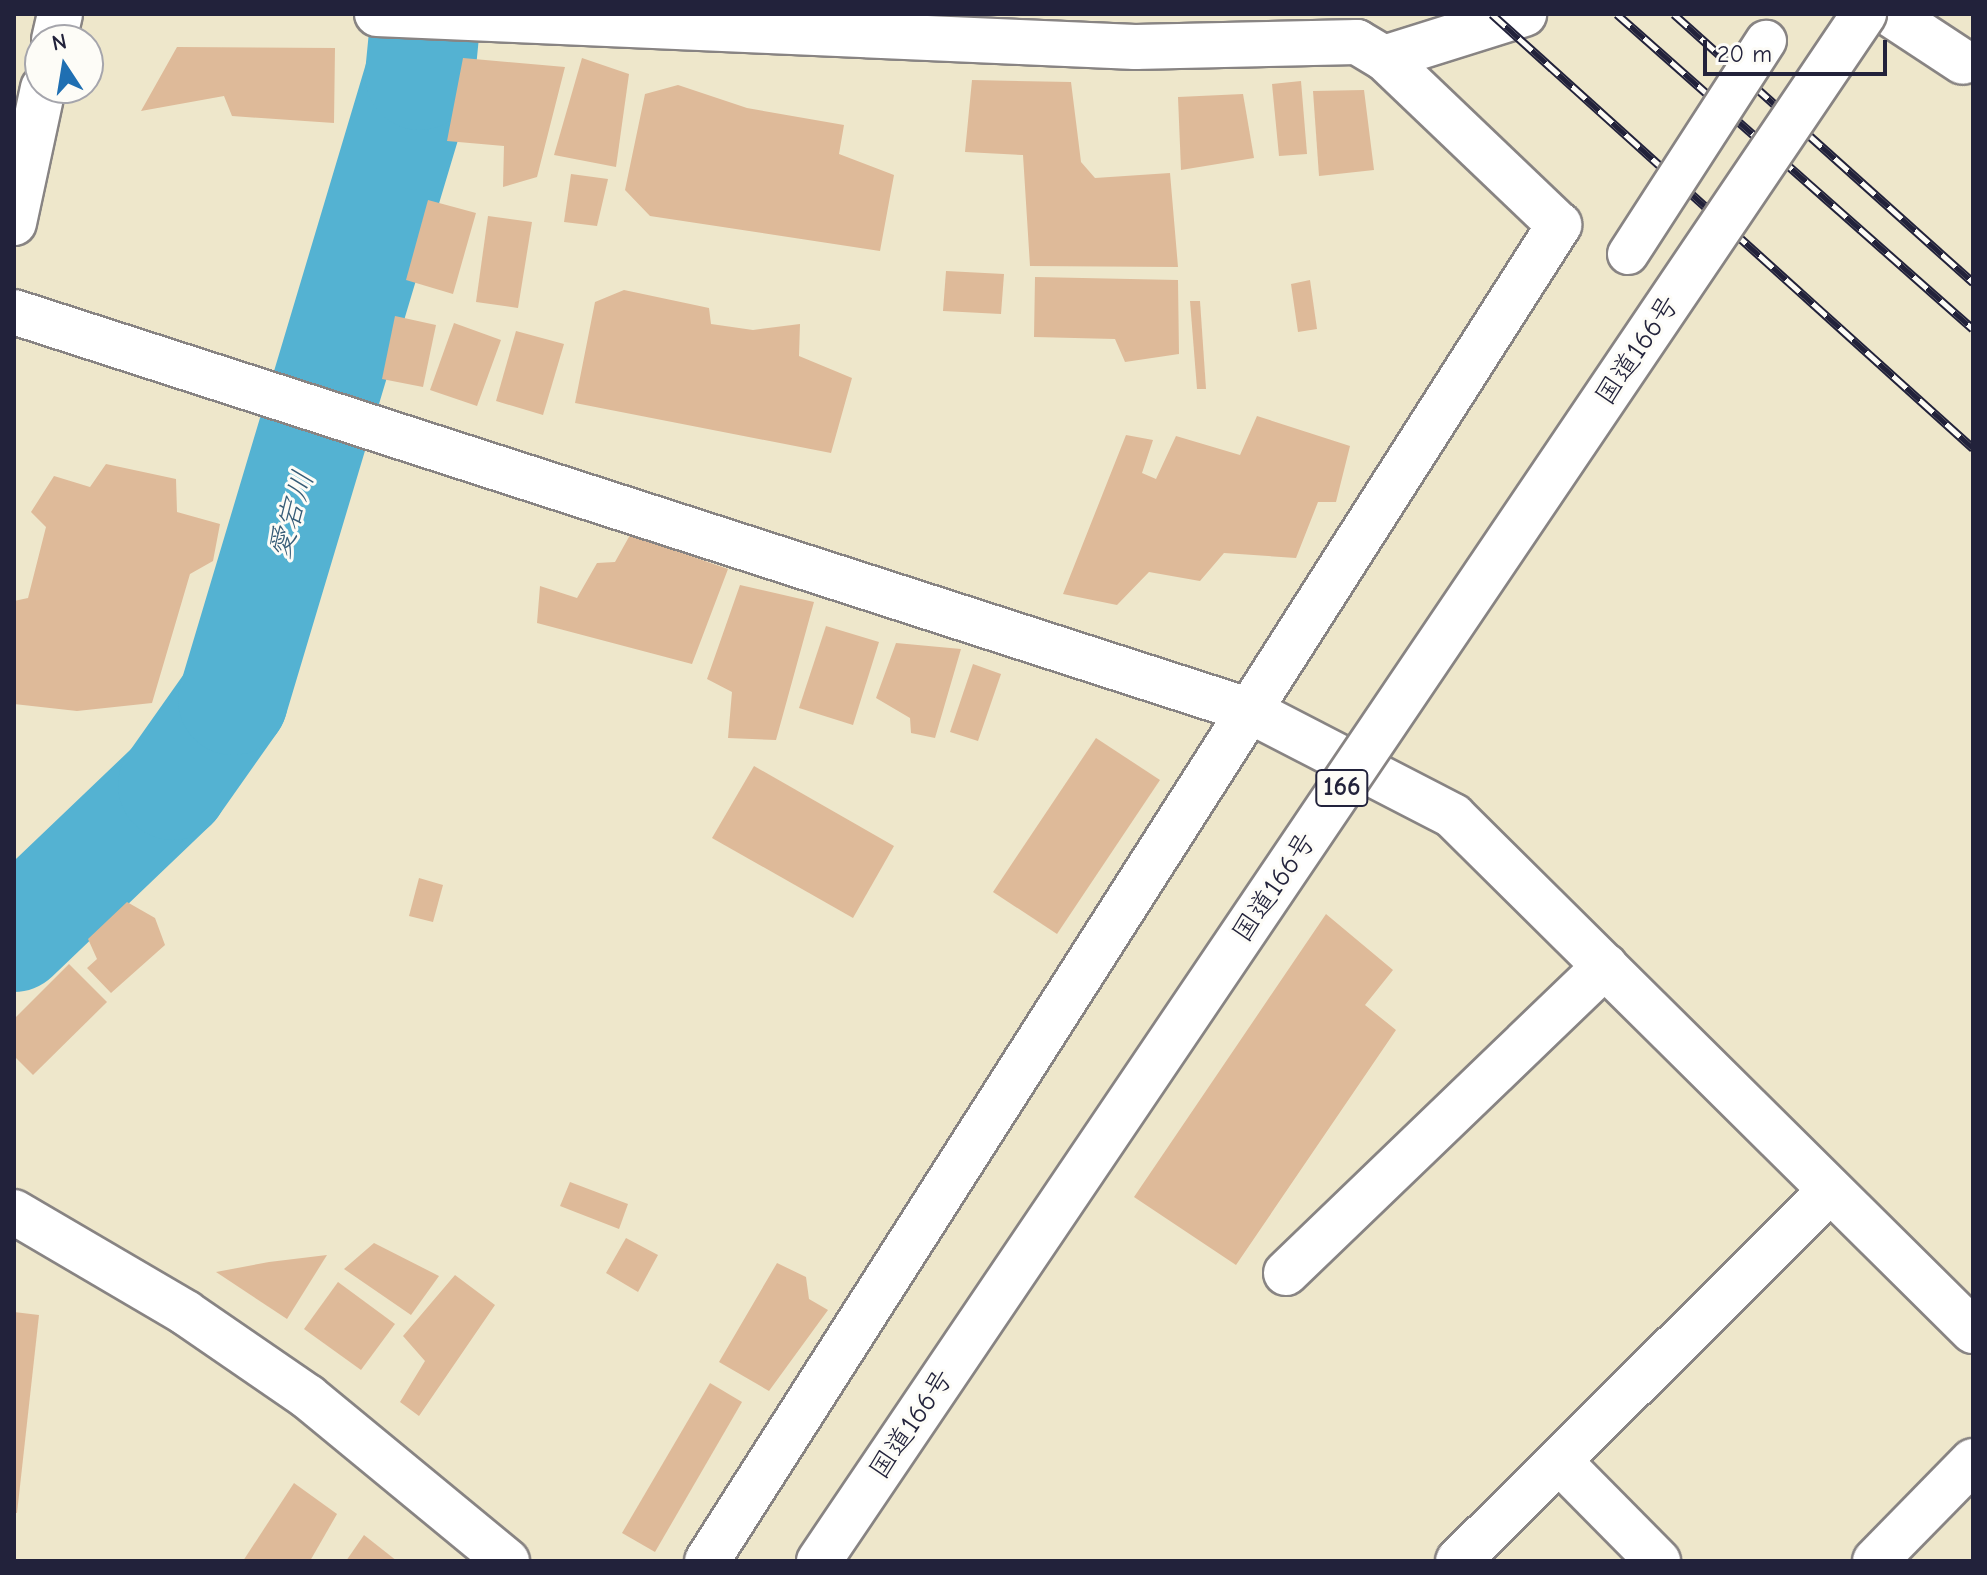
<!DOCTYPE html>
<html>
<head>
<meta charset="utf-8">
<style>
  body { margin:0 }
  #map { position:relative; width:1987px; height:1575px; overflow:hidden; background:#eee7cb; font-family:"Comic Neue","Klee One",sans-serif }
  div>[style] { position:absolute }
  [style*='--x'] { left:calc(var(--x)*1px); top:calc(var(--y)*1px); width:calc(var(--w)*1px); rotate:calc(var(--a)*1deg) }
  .river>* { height:110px; margin:-55px; padding:0 55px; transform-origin:55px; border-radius:55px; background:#54b2d2 }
  .building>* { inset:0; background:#deba99 }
  .roads { filter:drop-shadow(2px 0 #888483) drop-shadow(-2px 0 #888483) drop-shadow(0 2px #888483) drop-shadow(0 -2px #888483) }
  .minor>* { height:44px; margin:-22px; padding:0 22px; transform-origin:22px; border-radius:22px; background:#fff }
  .tertiary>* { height:44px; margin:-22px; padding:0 22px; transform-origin:22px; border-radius:22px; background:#fff }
  .rail>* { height:9px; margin-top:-4.5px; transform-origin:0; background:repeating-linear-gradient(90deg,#fdfcf7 0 18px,#22223b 0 36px); box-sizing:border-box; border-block:2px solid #22223b }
  .bridges { filter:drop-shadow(2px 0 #888483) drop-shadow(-2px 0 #888483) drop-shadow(0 2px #888483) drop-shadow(0 -2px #888483) }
  .pedestrian-bridge>* { height:40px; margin:-20px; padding:0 20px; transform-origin:20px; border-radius:20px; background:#fff }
  .trunk-bridge>* { height:44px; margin:-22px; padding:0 22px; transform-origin:22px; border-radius:22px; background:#fff }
  span { translate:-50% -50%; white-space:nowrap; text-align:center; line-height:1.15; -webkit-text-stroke:6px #fdfcf7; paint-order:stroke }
  .shield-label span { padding:2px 6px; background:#fdfcf7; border:2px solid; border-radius:6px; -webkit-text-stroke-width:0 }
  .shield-label { font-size:26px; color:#22223b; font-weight:700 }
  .street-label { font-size:28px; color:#22223b }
  .water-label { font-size:30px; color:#365c77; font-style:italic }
  .frame { position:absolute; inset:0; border:16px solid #22223b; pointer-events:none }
  .north { position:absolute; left:24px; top:24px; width:80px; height:80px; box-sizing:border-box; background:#fdfcf7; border:2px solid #a5a5ac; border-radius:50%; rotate:348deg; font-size:22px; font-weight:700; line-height:32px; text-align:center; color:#22223b }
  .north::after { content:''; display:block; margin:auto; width:28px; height:36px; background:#1f6fb2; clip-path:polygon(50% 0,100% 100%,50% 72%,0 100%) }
  .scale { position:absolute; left:1703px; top:40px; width:184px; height:36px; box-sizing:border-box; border:4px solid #22223b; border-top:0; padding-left:10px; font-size:24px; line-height:28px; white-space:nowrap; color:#22223b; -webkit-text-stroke:6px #fdfcf7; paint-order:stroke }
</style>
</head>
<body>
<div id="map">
  <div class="river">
    <div style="--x:14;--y:937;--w:220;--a:-43.7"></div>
    <div style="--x:173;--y:785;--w:104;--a:-54.8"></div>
    <div style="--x:233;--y:700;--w:652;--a:-73.34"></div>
    <div style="--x:420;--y:75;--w:61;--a:-84.4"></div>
  </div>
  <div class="building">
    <div style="clip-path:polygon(177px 47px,335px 48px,334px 123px,232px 116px,224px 96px,141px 111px)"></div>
    <div style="clip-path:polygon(463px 58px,565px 67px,537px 177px,503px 187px,504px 146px,447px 141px)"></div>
    <div style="clip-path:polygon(582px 58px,629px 74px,616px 167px,554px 155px)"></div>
    <div style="clip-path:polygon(972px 80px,1071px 82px,1081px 162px,1095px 178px,1170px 173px,1178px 267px,1030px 266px,1023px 155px,965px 152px)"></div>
    <div style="clip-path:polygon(1301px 81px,1307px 154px,1279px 156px,1272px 84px)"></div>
    <div style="clip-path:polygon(678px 85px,747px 108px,844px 125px,839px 154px,894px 175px,880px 251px,650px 216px,625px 190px,645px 94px)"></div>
    <div style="clip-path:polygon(1364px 90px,1374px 170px,1319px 176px,1313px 91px)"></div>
    <div style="clip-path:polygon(1243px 94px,1254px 158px,1181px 170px,1178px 97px)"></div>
    <div style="clip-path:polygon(571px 174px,608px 179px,597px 226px,564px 222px)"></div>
    <div style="clip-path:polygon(428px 200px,476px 213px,453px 294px,406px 280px)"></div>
    <div style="clip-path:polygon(488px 216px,532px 222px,518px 308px,476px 302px)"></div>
    <div style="clip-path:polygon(946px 271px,1004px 274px,1001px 314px,943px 311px)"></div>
    <div style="clip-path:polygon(1035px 277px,1178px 280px,1179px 354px,1125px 362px,1115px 339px,1034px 337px)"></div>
    <div style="clip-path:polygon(1310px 280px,1317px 329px,1298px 332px,1291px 284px)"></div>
    <div style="clip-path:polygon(624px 290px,709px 308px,711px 324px,753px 330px,800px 324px,799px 356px,852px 378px,831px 453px,575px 403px,595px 302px)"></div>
    <div style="clip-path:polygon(1190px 301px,1200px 301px,1206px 389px,1197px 389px)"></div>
    <div style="clip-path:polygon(395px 316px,436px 325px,423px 387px,382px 379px)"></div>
    <div style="clip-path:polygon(454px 323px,501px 340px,477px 406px,430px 390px)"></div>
    <div style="clip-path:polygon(516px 331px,564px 344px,543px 415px,496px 401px)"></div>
    <div style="clip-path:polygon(1257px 416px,1350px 446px,1336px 502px,1318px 502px,1296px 558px,1224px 553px,1200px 581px,1149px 572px,1117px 605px,1063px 594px,1126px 435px,1153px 440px,1142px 473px,1156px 479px,1176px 436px,1240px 455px)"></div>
    <div style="clip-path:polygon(106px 464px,176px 479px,177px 512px,220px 524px,213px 561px,190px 574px,152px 703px,77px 711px,14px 704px,14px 601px,28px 598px,46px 527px,31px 512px,54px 476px,90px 487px)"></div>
    <div style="clip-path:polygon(630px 535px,728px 569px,692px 664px,537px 623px,540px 586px,577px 598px,597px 563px,615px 562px)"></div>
    <div style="clip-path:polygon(740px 585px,814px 602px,776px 740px,728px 738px,732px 692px,707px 679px)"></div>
    <div style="clip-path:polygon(826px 626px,879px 642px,853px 725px,799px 708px)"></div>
    <div style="clip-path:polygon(896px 643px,961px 649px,935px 738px,911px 733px,910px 718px,876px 698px)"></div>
    <div style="clip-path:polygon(973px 664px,1001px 674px,978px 741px,950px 732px)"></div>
    <div style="clip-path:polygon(1096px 738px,1160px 780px,1057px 934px,993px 892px)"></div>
    <div style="clip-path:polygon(754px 766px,894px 846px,853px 918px,712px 838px)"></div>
    <div style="clip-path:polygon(419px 878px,443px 885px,433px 922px,409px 916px)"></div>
    <div style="clip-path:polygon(127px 902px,155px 918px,165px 945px,111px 993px,87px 968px,97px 959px,88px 939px)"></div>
    <div style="clip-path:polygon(1326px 914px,1393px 970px,1365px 1005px,1396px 1030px,1236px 1265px,1134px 1197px)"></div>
    <div style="clip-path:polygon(69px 964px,107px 1002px,33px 1075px,14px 1056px,14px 1019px)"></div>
    <div style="clip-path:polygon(570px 1182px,628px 1204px,619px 1229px,560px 1206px)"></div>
    <div style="clip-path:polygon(626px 1238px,658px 1255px,638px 1292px,606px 1273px)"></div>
    <div style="clip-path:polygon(374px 1243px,439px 1276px,411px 1315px,344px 1269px)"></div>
    <div style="clip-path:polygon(327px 1255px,287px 1319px,216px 1272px,269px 1262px)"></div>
    <div style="clip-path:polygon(777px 1263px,806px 1277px,809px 1299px,828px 1310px,769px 1391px,719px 1362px)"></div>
    <div style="clip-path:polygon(455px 1275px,495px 1305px,419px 1416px,400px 1402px,425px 1361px,403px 1336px)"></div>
    <div style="clip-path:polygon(338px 1282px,395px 1324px,361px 1370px,304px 1329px)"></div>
    <div style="clip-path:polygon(14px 1312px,39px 1315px,17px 1513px,14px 1513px)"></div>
    <div style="clip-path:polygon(710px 1383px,742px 1402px,655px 1552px,622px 1533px)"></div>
    <div style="clip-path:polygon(294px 1483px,337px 1514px,310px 1561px,243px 1561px)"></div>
    <div style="clip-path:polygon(364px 1535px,397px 1561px,346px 1561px)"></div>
  </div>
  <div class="roads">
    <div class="minor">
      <div style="--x:377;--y:14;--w:759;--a:2.49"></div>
      <div style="--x:1135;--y:47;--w:222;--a:-1.3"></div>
      <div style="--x:1357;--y:42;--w:31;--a:31"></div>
      <div style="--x:1384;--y:58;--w:147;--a:-17.4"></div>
      <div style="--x:1890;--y:14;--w:87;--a:33.3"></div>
      <div style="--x:54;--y:40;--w:27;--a:-77"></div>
      <div style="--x:14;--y:223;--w:138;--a:-77.9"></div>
      <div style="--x:14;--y:312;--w:1297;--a:17.88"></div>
      <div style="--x:1248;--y:710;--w:231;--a:27.3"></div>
      <div style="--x:1453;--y:816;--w:732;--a:44.72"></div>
      <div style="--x:1286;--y:1273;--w:443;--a:-43.9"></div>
      <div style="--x:1559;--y:1461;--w:141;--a:45.3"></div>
      <div style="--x:707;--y:1561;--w:1585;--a:-57.47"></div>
      <div style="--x:1559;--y:225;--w:242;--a:-136.3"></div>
      <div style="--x:1458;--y:1561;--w:526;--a:-44.85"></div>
      <div style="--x:1875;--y:1561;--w:140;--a:-45.6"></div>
    </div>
    <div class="tertiary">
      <div style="--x:14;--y:1212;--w:199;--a:30.4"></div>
      <div style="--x:186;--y:1313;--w:148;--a:34.5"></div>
      <div style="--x:308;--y:1397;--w:258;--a:39.5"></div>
    </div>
  </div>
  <div class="rail">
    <div style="--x:1492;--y:14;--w:648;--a:42.06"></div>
    <div style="--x:1617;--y:14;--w:475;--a:41.5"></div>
    <div style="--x:1674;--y:14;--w:402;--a:41.9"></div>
  </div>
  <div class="bridges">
    <div class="pedestrian-bridge">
      <div style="--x:1628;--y:254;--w:254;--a:-57.1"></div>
    </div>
    <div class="trunk-bridge">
      <div style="--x:819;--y:1561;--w:1867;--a:-55.96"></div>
    </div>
  </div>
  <div class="shield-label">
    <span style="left:1342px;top:788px">166</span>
  </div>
  <div class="street-label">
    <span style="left:1637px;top:350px;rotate:-56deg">国道166号</span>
    <span style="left:1274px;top:887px;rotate:-56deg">国道166号</span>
    <span style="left:911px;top:1424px;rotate:-56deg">国道166号</span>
  </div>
  <div class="water-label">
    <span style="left:292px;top:515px;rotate:-73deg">愛宕川</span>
  </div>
  <div class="frame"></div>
  <div class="north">N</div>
  <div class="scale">20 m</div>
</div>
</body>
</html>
